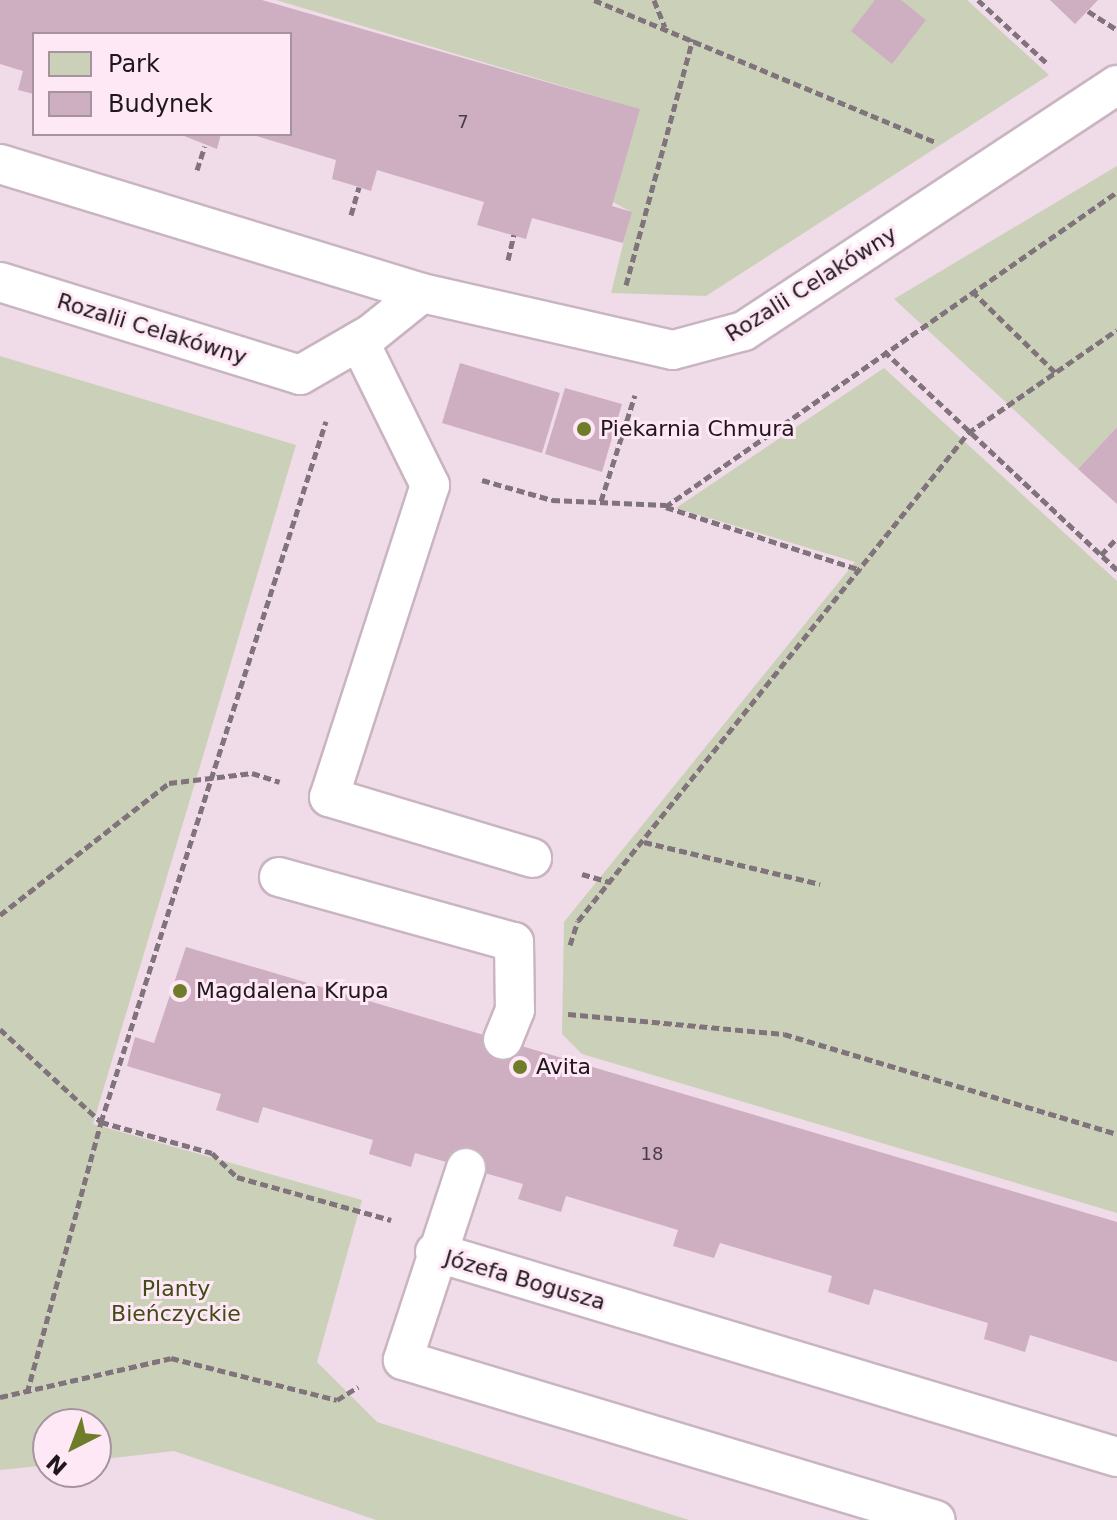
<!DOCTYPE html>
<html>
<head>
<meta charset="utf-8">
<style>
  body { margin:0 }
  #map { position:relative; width:1117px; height:1520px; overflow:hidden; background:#f0dbe8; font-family:"DejaVu Sans",sans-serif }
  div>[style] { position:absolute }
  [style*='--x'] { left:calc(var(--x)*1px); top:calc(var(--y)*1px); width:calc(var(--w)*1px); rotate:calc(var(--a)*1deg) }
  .green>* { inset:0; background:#cbd1b8 }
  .building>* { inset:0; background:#ceaec1 }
  .path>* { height:5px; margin-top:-2.5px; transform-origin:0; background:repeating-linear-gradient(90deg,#81737c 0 8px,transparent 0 12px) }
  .roads { filter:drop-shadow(2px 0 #c9b5c1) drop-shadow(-2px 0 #c9b5c1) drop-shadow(0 2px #c9b5c1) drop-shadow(0 -2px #c9b5c1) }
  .service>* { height:38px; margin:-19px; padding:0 19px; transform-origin:19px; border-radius:19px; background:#fff }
  .dots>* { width:22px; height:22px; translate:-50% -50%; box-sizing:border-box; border:4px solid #fee8f5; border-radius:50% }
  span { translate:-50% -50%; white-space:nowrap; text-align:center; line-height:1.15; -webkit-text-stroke:6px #fee8f5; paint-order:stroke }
  .number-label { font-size:18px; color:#4b3d45 }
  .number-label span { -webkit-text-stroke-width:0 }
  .street-label { font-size:22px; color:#1f171c }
  .poi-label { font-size:22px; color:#1f171c }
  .left { translate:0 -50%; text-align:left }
  .park-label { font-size:22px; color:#424b16 }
  .legend { position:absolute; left:32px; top:32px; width:260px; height:104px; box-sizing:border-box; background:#fee8f5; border:2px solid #a5949e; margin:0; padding:10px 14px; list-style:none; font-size:24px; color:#1f171c }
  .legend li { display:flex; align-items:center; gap:16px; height:40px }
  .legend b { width:40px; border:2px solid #a5949e }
  .north { position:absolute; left:32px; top:1408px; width:80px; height:80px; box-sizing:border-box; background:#fee8f5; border:2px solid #a5949e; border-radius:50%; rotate:222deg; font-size:22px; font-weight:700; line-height:32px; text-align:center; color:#1f171c }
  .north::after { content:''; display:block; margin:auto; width:28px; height:36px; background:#6f7d2a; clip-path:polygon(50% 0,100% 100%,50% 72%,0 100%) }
</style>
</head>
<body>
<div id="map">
  <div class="green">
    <div style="clip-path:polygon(276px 0,967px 0,1049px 75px,706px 296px,611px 293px,631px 212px,613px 202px,639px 109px)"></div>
    <div style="clip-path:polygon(1117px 166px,1117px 427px,1078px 469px,894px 299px)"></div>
    <div style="clip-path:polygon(0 356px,296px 445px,93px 1124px,362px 1200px,317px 1362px,377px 1422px,689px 1520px,376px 1520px,174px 1451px,96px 1460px,96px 1424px,48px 1424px,48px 1465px,0 1470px)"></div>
    <div style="clip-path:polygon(884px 368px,1117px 581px,1117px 1213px,582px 1054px,562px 1034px,564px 922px,855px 562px,676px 508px)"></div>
  </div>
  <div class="building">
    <div style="clip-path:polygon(0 0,262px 0,640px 109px,612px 206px,632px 212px,623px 243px,532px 218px,526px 239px,477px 225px,484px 202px,377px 170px,371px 191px,359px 187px,332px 179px,336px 160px,253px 135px,290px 134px,290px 34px,34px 34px,34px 94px,18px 90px,23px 71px,0 64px)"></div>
    <div style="clip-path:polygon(875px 0,901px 0,926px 20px,892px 64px,851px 31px)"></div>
    <div style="clip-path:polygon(1050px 0,1098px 0,1075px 24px)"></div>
    <div style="clip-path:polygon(179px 134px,221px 134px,217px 149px)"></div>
    <div style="clip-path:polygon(460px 363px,560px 393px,542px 453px,442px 423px)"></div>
    <div style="clip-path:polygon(565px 388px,622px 404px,602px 472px,545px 454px)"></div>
    <div style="clip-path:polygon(1117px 427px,1117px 504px,1078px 469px)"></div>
    <div style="clip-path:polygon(186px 947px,1117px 1222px,1117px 1362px,1030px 1335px,1025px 1352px,984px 1339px,988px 1323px,874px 1289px,869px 1305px,828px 1292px,832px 1276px,720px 1243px,714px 1258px,673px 1246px,678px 1230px,566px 1196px,561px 1212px,518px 1199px,523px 1184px,415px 1153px,411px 1167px,369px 1154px,373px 1140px,263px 1107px,258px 1123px,216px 1110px,221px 1094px,127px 1066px,135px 1037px,154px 1043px)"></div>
  </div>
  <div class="path">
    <div style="--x:594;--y:0;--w:369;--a:22.6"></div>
    <div style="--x:654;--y:0;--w:29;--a:68"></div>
    <div style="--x:978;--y:0;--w:96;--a:42.5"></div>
    <div style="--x:1088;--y:11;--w:35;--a:33"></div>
    <div style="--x:197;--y:170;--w:25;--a:-72"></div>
    <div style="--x:351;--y:215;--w:29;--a:-74"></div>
    <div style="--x:508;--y:260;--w:26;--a:-77"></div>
    <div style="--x:626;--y:285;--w:255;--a:-74.8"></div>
    <div style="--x:972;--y:291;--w:117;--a:44.3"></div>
    <div style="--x:884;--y:351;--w:320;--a:43.2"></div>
    <div style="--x:482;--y:480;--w:73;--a:15.9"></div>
    <div style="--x:552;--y:500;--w:114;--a:2.5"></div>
    <div style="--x:601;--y:501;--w:111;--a:-72.2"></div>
    <div style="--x:665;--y:507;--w:551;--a:-34.87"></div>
    <div style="--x:666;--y:507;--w:205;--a:17.9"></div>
    <div style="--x:1101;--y:555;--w:23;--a:-47"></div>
    <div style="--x:644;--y:842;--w:181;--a:13.4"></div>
    <div style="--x:582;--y:874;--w:29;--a:16"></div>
    <div style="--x:0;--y:915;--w:214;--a:-38"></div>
    <div style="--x:169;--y:783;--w:84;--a:-6.9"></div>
    <div style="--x:252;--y:773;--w:29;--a:18"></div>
    <div style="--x:570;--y:945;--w:25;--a:-72"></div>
    <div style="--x:578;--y:921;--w:625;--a:-51.37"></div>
    <div style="--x:968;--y:433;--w:181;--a:-34.7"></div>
    <div style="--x:568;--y:1014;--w:217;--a:5.3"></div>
    <div style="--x:784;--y:1034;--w:348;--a:16.7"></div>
    <div style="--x:0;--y:1029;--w:137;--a:42.6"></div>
    <div style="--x:101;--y:1122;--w:115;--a:15.6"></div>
    <div style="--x:212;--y:1153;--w:35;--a:44"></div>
    <div style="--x:237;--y:1177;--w:160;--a:15.6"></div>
    <div style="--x:27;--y:1393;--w:281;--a:-74.7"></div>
    <div style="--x:101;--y:1122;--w:736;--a:-72.2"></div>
    <div style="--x:0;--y:1397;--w:175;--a:-12.8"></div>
    <div style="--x:171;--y:1358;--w:171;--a:14.2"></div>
    <div style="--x:337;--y:1400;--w:25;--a:-32"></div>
  </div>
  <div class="roads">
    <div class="service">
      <div style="--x:0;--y:164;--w:441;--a:17"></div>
      <div style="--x:422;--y:293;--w:257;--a:12.8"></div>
      <div style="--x:673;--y:350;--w:73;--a:-15"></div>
      <div style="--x:744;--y:331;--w:447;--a:-33.4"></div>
      <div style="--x:0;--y:282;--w:314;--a:17.2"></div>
      <div style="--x:300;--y:375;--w:82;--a:-30"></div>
      <div style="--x:371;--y:334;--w:65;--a:-38.8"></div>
      <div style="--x:359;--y:341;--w:161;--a:63.8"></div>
      <div style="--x:430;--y:485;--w:328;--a:107.9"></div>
      <div style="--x:329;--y:797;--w:212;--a:16.7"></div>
      <div style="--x:279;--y:877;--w:244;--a:15.5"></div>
      <div style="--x:514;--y:942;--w:68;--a:89.2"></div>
      <div style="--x:515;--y:1010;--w:32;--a:112"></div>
      <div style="--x:466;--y:1168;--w:202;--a:108.2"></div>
      <div style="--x:403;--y:1360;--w:556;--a:16.71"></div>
      <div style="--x:435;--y:1252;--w:712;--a:16.73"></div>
    </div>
  </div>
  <div class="dots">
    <div style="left:584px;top:429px;background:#6f7d2a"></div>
    <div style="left:180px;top:991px;background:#6f7d2a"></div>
    <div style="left:520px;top:1067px;background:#6f7d2a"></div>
  </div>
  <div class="number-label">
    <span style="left:463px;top:122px">7</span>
    <span style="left:652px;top:1154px">18</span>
  </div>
  <div class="street-label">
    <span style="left:811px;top:284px;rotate:-32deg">Rozalii Celakówny</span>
    <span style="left:152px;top:329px;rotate:17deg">Rozalii Celakówny</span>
    <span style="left:525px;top:1280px;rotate:16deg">Józefa Bogusza</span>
  </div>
  <div class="poi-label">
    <span class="left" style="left:600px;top:429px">Piekarnia Chmura</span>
    <span class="left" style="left:196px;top:991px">Magdalena Krupa</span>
    <span class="left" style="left:536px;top:1067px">Avita</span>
  </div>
  <div class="park-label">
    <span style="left:176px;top:1301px">Planty<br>Bieńczyckie</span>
  </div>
  <ul class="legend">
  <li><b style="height:22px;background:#cbd1b8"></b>Park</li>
  <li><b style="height:22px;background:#ceaec1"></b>Budynek</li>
  </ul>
  <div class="north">N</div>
</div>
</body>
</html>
